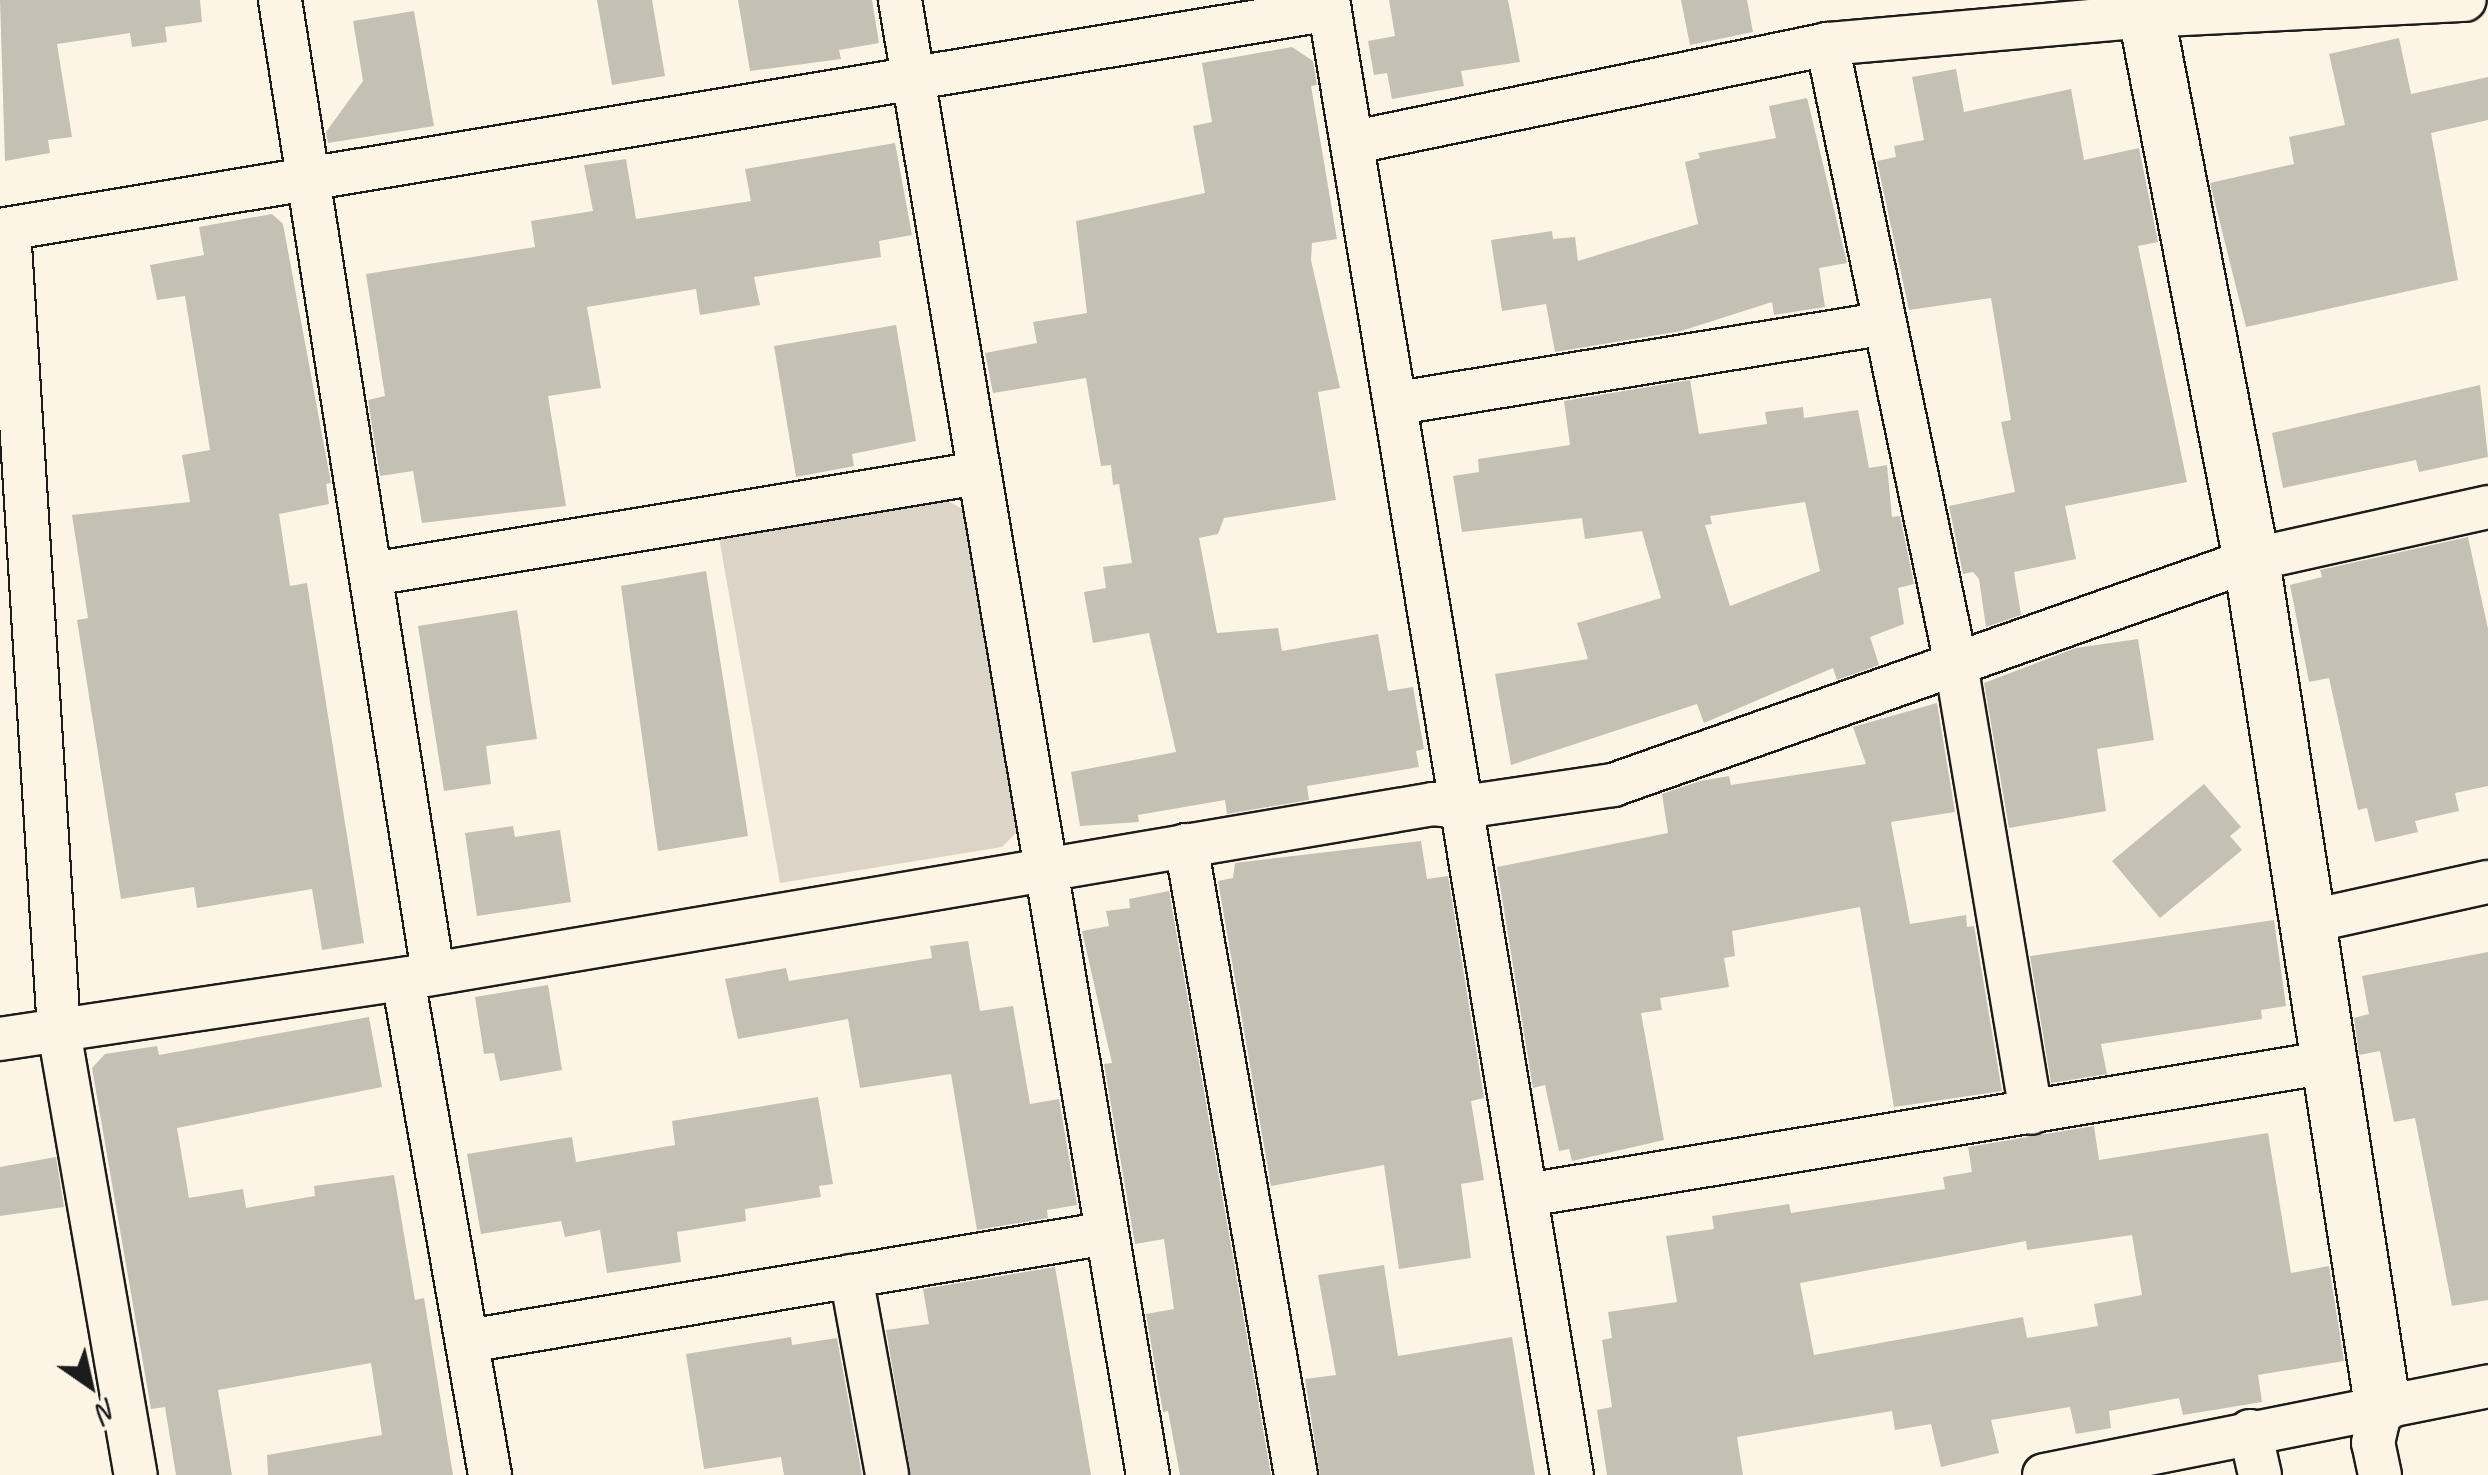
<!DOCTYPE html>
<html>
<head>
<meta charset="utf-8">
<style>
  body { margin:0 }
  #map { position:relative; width:2488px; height:1475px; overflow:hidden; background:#fcf5e5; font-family:Caveat,sans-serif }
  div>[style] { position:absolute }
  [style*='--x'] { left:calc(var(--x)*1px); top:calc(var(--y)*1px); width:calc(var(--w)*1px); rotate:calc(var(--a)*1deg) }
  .green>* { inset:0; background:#dbd5c8 }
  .building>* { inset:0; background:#c4c0b3 }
  .roads { filter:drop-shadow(2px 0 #1c1c1c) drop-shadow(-2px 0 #1c1c1c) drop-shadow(0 2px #1c1c1c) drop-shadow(0 -2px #1c1c1c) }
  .street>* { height:42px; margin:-21px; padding:0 21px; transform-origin:21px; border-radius:21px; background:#fcf5e5 }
  .secondary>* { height:55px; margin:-27.5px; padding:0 27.5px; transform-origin:27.5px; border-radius:27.5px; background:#fcf5e5 }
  span { translate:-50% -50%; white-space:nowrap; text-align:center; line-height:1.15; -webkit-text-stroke:9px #fcf5e5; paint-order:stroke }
  .north { position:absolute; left:40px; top:1335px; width:100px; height:100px; -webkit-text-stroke:8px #fcf5e5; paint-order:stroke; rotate:146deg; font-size:28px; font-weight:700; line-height:40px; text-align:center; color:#1c1c1c }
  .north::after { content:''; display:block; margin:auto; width:35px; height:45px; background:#1c1c1c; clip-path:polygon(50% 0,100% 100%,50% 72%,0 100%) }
</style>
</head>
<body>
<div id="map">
  <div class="green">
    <div style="clip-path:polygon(948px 501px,968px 512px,1017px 832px,1002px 847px,780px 883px,719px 538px)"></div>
  </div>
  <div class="building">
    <div style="clip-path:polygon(0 0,200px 0,202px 22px,165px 27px,167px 42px,132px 47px,130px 33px,57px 44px,72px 137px,48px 140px,50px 153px,5px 161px)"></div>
    <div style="clip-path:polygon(597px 0,652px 0,665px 76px,612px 85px)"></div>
    <div style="clip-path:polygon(738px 0,872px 0,879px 43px,839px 50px,841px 59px,750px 71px)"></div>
    <div style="clip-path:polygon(1389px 0,1508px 0,1520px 62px,1461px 71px,1464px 86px,1392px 99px,1387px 73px,1374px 75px,1368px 41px,1395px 36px)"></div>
    <div style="clip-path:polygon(1681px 0,1747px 0,1753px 32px,1690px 45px)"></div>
    <div style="clip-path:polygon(414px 11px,434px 126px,328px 143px,326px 132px,363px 81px,353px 21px)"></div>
    <div style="clip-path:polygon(2399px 38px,2411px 94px,2488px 77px,2488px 120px,2431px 133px,2458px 280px,2246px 327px,2210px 183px,2294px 164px,2289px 137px,2345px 125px,2329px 54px)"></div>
    <div style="clip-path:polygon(1292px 47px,1313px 61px,1317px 85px,1311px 86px,1337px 239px,1312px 243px,1311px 260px,1340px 388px,1318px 392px,1336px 500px,1224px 518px,1218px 534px,1199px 538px,1217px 633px,1278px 628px,1282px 651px,1378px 634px,1388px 691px,1413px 687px,1424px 749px,1416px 751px,1419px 767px,1307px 786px,1309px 800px,1227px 814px,1225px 800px,1138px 815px,1139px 822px,1080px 826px,1071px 772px,1176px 752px,1149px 633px,1093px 643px,1084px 592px,1106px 588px,1103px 567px,1132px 563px,1119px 484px,1113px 485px,1111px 465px,1101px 466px,1086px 378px,993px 393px,985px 353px,1037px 343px,1033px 322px,1087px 313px,1076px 221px,1205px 193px,1193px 126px,1212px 122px,1202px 63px)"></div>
    <div style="clip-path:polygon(1956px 69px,1964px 112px,2071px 89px,2084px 160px,2139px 148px,2158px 242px,2138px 246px,2187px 482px,2065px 506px,2076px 559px,2014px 572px,2021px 615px,1986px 627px,1979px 579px,1973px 572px,1963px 574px,1949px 506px,2015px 492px,2001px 422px,2011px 420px,1991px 298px,1909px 310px,1877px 161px,1896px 157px,1894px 146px,1924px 140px,1912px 77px)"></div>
    <div style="clip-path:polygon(1807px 98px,1847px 263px,1819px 268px,1825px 307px,1774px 315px,1772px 302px,1681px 331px,1555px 352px,1546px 304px,1502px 311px,1491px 240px,1552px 231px,1553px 239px,1575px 237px,1578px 261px,1698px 224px,1685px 162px,1700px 158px,1698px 153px,1776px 138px,1769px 106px)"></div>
    <div style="clip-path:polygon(895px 143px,912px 235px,879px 241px,881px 257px,754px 277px,760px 305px,700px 315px,696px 289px,587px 307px,601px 388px,548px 396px,566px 506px,422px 523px,413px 471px,380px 476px,368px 400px,385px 396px,366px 274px,535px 247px,531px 221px,593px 211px,584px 165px,626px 159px,636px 219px,751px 201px,745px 169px)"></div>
    <div style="clip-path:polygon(272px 214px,283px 224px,331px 483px,326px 484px,329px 504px,279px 514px,290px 586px,307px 583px,364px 943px,322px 950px,312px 889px,197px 908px,194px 887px,121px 899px,77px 620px,88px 618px,72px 515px,190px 502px,182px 455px,210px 450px,185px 296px,157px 300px,150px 265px,204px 255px,199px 227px)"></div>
    <div style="clip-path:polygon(896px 325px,916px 441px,852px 454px,854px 466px,796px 477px,774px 346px)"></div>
    <div style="clip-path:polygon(evenodd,1690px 380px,1699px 434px,1767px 424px,1765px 412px,1803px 407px,1804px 418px,1858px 410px,1869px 468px,1887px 465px,1892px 517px,1900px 516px,1914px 584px,1898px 588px,1904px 624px,1870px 637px,1879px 665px,1837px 680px,1833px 668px,1704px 723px,1697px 704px,1511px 765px,1495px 674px,1588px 659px,1577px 623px,1661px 598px,1642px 531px,1585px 539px,1582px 518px,1462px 532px,1453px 476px,1479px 472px,1478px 459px,1570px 445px,1564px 401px,1690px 380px,1805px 502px,1820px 571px,1730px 606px,1705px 525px,1712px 524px,1710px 516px,1805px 502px)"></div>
    <div style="clip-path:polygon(2480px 385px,2488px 457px,2419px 472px,2416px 460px,2283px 488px,2272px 433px)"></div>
    <div style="clip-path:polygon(2468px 537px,2488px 629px,2488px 786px,2455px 793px,2459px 811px,2415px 821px,2418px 832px,2375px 842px,2367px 808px,2358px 810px,2329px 678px,2309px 682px,2290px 585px,2322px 577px,2320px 570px)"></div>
    <div style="clip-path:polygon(706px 571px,748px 836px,658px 851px,621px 586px)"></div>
    <div style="clip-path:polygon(517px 610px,537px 739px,486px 746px,491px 784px,444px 791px,418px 626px)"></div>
    <div style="clip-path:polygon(2138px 639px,2154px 740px,2097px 749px,2106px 811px,2009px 828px,1984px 683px,2076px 648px)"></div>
    <div style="clip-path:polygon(1937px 703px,1955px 812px,1891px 822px,1910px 924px,1966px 915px,1967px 927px,1974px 926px,2002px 1091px,1894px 1107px,1860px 907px,1732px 931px,1735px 956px,1724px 958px,1729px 987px,1660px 998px,1662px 1010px,1641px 1013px,1664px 1140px,1572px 1161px,1569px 1149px,1559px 1151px,1545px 1085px,1533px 1088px,1497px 867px,1668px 833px,1662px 794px,1700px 781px,1729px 776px,1731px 785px,1866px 764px,1853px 727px)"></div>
    <div style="clip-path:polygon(2204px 784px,2241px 827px,2230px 836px,2242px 850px,2160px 918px,2112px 861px)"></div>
    <div style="clip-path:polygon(513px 826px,515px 837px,560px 830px,571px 902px,477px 916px,465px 833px)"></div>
    <div style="clip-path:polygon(1421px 841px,1427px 879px,1448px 876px,1484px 1098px,1471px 1101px,1484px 1180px,1461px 1184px,1471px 1258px,1399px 1269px,1384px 1165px,1271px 1186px,1218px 881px,1233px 878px,1235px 863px)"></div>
    <div style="clip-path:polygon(1169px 891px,1271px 1475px,1180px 1475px,1168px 1411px,1163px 1412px,1146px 1314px,1174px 1309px,1164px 1239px,1135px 1244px,1104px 1064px,1112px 1063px,1082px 931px,1109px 926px,1106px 911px,1130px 908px,1129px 899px)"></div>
    <div style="clip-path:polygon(2274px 920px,2286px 1006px,2261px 1010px,2262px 1019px,2101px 1044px,2107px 1074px,2051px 1083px,2030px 956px)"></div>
    <div style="clip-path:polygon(968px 941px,980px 1011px,1013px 1006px,1030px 1104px,1059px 1099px,1077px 1205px,1047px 1210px,1048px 1218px,977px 1230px,951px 1074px,860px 1088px,848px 1019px,738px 1039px,725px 979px,786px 968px,789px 981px,932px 958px,930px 946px)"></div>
    <div style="clip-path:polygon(2488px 952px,2488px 1300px,2452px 1306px,2415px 1118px,2394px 1122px,2380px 1051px,2359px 1055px,2354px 1018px,2369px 1014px,2362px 976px)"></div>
    <div style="clip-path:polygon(548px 985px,562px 1070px,500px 1081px,494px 1053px,484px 1054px,475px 997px)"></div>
    <div style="clip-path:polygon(369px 1017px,382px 1087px,177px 1128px,189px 1198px,243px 1189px,246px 1208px,315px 1196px,314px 1186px,394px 1175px,415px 1300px,424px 1298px,453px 1475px,268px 1475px,267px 1455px,382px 1435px,371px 1363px,218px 1390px,232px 1475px,176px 1475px,165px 1407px,151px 1409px,92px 1068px,105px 1054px,157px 1046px,159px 1055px)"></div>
    <div style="clip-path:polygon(818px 1097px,833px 1184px,819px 1186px,821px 1197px,745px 1209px,746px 1221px,677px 1232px,681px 1262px,607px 1273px,600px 1230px,565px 1237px,561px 1221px,481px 1234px,467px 1154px,572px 1137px,576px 1162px,675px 1145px,672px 1121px)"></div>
    <div style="clip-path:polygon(evenodd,2094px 1126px,2099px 1160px,2268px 1133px,2291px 1273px,2329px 1266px,2344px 1361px,2258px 1375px,2262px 1402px,2183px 1415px,2179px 1398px,2109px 1411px,2111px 1428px,2076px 1434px,2070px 1407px,1991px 1420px,1999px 1453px,1941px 1467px,1931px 1424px,1895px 1430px,1892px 1411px,1737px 1437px,1743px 1475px,1607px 1475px,1597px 1410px,1612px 1407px,1602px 1340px,1612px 1338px,1608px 1312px,1677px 1302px,1666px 1236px,1714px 1229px,1712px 1216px,1789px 1204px,1791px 1213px,1945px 1189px,1943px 1177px,1972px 1172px,1968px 1147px,2094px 1126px,2132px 1235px,2142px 1295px,2094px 1304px,2098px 1326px,2027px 1338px,2023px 1317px,1814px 1355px,1800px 1283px,2026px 1241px,2027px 1250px,2132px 1235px)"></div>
    <div style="clip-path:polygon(56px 1157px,64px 1207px,0 1216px,0 1167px)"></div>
    <div style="clip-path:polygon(1384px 1265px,1398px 1356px,1512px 1337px,1535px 1475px,1320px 1475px,1305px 1379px,1336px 1375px,1318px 1275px)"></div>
    <div style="clip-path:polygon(1055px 1267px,1091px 1475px,911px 1475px,886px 1330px,929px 1324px,923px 1289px)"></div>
    <div style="clip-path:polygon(791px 1337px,792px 1345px,837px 1338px,862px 1475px,784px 1475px,781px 1457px,704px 1469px,686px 1354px)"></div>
  </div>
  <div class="roads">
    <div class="street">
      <div style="--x:280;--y:0;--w:985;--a:81.06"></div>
      <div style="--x:900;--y:0;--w:1496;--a:80.46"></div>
      <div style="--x:1328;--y:0;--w:1495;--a:80.61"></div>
      <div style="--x:1827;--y:44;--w:633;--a:78.25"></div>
      <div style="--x:1956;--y:664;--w:455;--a:80.5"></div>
      <div style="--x:1355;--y:142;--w:482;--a:-11.7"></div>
      <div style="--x:1827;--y:44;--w:320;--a:-5"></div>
      <div style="--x:2146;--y:16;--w:319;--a:-2.9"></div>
      <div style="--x:9;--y:229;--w:804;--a:86.43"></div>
      <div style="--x:59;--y:1031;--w:451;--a:80.2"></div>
      <div style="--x:0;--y:230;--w:1348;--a:-9.43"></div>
      <div style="--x:1398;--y:403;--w:493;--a:-9.3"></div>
      <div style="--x:372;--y:574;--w:615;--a:-9.45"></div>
      <div style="--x:1186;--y:845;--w:640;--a:80.1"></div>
      <div style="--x:2307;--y:922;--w:185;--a:-12.5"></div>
      <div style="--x:403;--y:979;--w:504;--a:80.05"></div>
      <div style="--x:0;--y:1039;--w:407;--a:-8.5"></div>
      <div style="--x:403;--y:979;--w:1045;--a:-9.64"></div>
      <div style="--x:1433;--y:804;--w:31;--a:6"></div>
      <div style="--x:1464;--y:807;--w:151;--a:-8.4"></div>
      <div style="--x:1613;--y:785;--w:677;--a:-19.43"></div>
      <div style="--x:2251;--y:560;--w:243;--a:-12.6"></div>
      <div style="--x:1527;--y:1195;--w:813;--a:-9.42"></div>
      <div style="--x:851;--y:1276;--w:202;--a:79.7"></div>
      <div style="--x:468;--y:1341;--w:648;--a:-9.59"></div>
      <div style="--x:2250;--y:1431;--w:45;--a:77.2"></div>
      <div style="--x:2044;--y:1475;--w:453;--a:-11.3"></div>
      <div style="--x:2380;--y:1475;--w:33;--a:-102"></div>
      <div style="--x:2373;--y:1443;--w:40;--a:-77"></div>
    </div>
    <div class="secondary">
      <div style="--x:2143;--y:0;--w:570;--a:79.08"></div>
      <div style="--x:2251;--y:560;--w:854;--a:81.18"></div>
    </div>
  </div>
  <div class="north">N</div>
</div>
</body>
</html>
